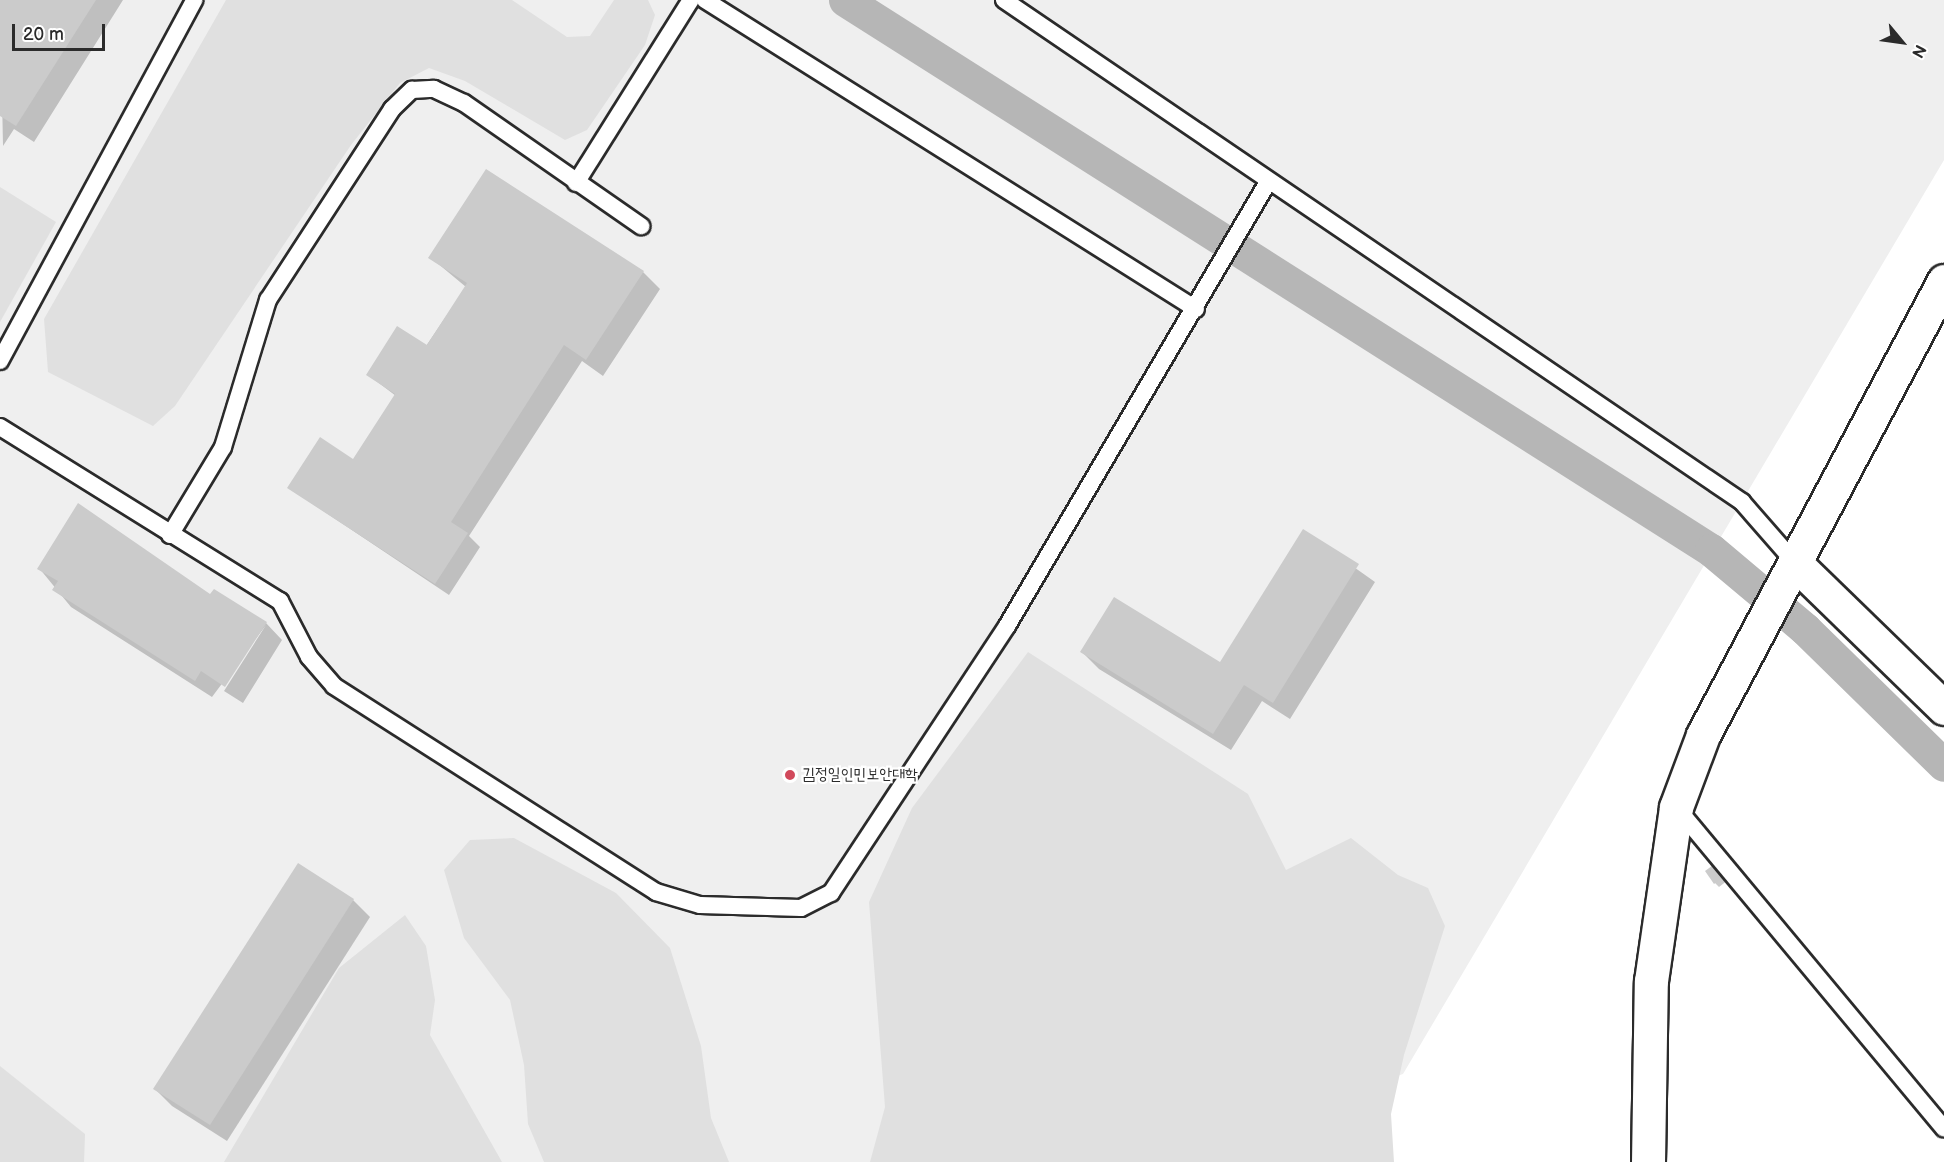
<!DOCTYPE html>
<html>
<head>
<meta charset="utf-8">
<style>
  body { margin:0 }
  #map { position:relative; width:1944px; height:1162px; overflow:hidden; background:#fff; font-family:"Balsamiq Sans","Poor Story",sans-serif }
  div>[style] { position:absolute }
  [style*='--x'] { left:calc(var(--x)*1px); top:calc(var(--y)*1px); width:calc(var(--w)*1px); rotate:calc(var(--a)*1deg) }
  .built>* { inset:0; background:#efefef }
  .green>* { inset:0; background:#e0e0e0 }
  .shadow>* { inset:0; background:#0003 }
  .canal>* { height:33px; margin:-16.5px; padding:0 16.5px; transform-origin:16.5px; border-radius:16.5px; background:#b6b6b6 }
  .building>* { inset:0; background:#cbcbcb }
  .roads { filter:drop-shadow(2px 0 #2b2b2b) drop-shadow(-2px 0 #2b2b2b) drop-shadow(0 2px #2b2b2b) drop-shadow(0 -2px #2b2b2b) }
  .service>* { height:16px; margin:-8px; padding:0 8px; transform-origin:8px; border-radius:8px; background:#fff }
  .minor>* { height:33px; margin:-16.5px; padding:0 16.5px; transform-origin:16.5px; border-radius:16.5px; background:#fff }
  .dots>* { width:16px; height:16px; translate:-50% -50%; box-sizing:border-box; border:3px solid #fff; border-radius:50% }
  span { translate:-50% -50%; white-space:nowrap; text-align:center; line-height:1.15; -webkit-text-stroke:4.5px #fff; paint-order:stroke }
  .poi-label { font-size:16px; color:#2b2b2b }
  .left { translate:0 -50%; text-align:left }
  .north { position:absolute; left:1872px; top:12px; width:60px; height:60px; -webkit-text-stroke:4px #fff; paint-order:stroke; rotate:119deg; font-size:16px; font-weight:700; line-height:24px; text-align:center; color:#2b2b2b }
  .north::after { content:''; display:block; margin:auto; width:21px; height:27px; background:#2b2b2b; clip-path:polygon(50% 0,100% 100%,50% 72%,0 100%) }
  .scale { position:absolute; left:12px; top:24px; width:93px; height:27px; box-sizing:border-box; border:3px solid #2b2b2b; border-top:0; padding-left:8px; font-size:18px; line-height:21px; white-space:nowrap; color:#2b2b2b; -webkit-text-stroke:4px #fff; paint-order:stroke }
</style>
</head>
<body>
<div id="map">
  <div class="built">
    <div style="clip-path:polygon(0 0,1944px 0,1944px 160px,1403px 1074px,1147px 1162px,0 1162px)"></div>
  </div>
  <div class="green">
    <div style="clip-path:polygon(226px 0,512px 0,567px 37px,590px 36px,614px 0,648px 0,655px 15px,645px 45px,587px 130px,565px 140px,465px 81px,429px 68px,400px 83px,351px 145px,175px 406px,153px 426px,48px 372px,44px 319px)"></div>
    <div style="clip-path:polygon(0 187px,56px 222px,0 322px)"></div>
    <div style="clip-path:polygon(1028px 652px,1248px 794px,1286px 870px,1351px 838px,1398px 875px,1428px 888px,1445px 926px,1404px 1055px,1391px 1114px,1394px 1162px,870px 1162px,885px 1107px,869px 902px,912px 808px)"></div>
    <div style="clip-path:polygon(514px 838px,616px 893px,670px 948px,701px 1046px,711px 1118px,729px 1162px,544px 1162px,528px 1124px,524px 1065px,510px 1000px,464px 938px,444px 870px,470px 840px)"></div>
    <div style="clip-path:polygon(405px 915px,426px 946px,435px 1000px,430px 1035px,502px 1162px,224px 1162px,339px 968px)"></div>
    <div style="clip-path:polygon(0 1066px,85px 1134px,84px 1162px,0 1162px)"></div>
  </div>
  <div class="shadow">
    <div style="clip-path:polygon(0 0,123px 0,34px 142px,14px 129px,3px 146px)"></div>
    <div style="clip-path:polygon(430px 257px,643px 272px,660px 289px,603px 376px,582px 361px,469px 536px,480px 547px,449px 595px,289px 488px,354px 461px,396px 396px,367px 374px,426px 346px,466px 287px)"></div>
    <div style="clip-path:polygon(1303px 531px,1375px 582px,1290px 719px,1262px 701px,1231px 750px,1099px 669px,1082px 652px,1220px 664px)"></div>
    <div style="clip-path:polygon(39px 568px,211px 596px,266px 623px,282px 640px,243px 703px,224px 691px,266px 625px,212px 697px,71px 607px)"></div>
    <div style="clip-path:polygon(1716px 865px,1728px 880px,1719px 887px,1715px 883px)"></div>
    <div style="clip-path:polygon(353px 900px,370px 917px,227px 1141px,172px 1106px,155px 1089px)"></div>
  </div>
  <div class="canal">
    <div style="--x:845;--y:0;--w:1026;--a:32.42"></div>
    <div style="--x:1711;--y:550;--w:123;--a:40"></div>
    <div style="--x:1805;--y:629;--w:194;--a:44.4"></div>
  </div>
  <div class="building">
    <div style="clip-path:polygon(0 0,96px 0,16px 126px,0 116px)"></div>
    <div style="clip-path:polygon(486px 169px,644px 271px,586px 360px,564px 345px,451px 522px,468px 533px,435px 584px,287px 488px,320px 437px,353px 459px,395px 394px,366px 375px,397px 326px,427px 345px,467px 283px,428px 258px)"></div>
    <div style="clip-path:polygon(78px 503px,210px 594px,214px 589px,267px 622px,225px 687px,201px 671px,195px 681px,52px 590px,58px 581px,37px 569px)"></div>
    <div style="clip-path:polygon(1303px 529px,1359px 564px,1273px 703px,1244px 685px,1213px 734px,1080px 652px,1114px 597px,1220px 662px)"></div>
    <div style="clip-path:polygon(298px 863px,354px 899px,210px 1125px,153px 1089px)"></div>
    <div style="clip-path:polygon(1716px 863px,1725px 876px,1714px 884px,1705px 871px)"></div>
  </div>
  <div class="roads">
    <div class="service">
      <div style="--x:705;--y:0;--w:580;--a:32.18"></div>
      <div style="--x:1004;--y:0;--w:893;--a:34.22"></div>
      <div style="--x:1742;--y:502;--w:84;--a:48.9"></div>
      <div style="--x:576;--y:183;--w:216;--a:-57.9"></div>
      <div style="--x:0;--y:361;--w:410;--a:-61.7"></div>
      <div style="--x:0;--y:427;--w:330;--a:31.9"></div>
      <div style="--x:280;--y:601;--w:63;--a:62.6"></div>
      <div style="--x:309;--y:657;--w:38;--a:49"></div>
      <div style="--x:334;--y:686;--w:382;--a:32.6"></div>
      <div style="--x:656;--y:892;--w:46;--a:16.5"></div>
      <div style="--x:700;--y:905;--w:101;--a:1.7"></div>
      <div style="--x:801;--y:908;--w:34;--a:-27"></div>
      <div style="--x:831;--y:893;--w:320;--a:-56.6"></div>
      <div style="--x:1007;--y:626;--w:515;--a:-59.55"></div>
      <div style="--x:170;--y:535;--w:103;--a:-58.9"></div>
      <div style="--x:223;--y:447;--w:154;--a:-73"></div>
      <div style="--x:268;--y:300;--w:228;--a:-57"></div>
      <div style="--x:392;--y:109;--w:28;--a:-44"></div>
      <div style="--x:412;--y:90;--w:22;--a:-3"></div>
      <div style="--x:434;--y:89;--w:33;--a:25"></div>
      <div style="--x:464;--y:103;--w:216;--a:34.8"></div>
      <div style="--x:1677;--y:808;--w:417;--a:50.2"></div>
    </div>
    <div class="minor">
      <div style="--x:1797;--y:565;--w:205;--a:44.2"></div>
      <div style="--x:1648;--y:1162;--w:181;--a:-89.1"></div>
      <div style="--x:1651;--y:981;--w:176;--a:-81.8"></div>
      <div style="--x:1676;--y:807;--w:77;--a:-69.4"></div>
      <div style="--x:1703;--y:735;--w:514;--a:-62.04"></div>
    </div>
  </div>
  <div class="dots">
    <div style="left:790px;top:775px;background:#d1495b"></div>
  </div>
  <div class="poi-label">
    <span class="left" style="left:802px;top:775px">김정일인민보안대학</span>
  </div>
  <div class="north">N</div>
  <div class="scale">20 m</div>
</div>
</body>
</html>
